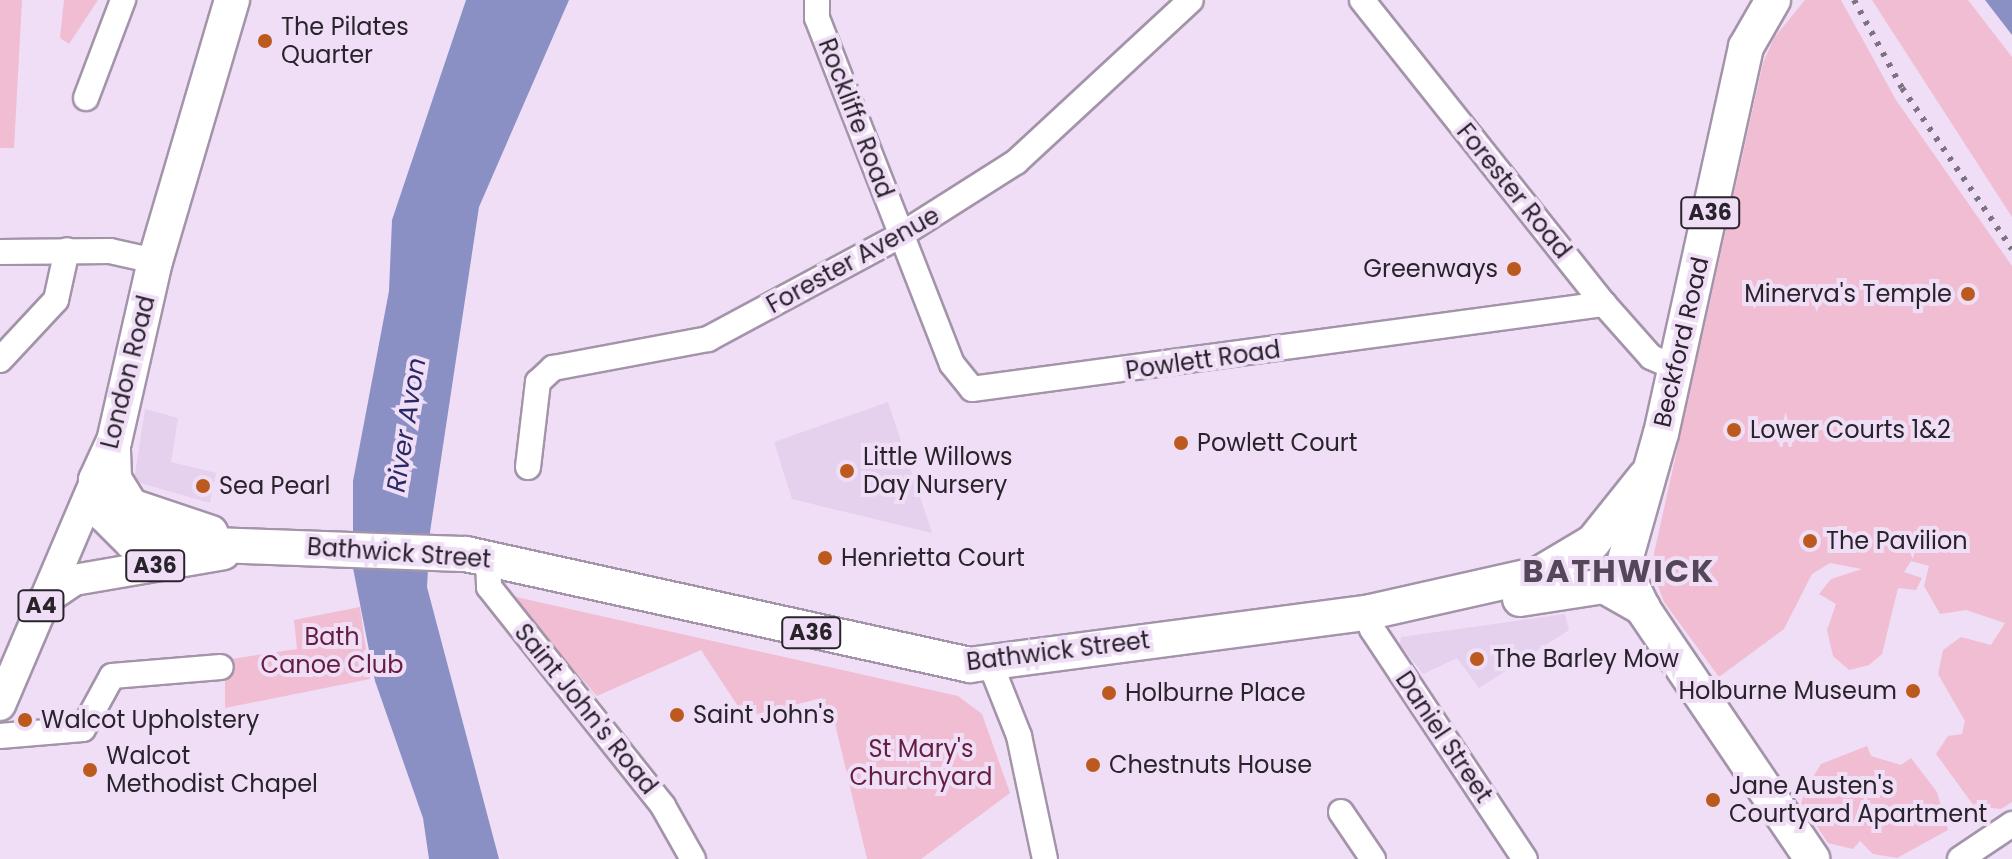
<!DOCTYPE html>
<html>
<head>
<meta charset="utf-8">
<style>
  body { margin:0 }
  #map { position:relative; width:2012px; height:859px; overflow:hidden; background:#efdef6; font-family:Poppins,sans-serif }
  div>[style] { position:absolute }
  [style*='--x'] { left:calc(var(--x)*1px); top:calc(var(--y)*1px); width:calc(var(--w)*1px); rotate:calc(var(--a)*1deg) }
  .built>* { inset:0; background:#e5d0ee }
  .green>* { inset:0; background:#f0bdd2 }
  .water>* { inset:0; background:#8b90c4 }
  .roads { filter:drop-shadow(2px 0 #a394aa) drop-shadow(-2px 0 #a394aa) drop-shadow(0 2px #a394aa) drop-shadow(0 -2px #a394aa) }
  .minor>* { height:24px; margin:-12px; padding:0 12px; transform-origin:12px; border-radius:12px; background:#fff }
  .major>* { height:30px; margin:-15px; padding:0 15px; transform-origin:15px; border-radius:15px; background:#fff }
  .highway>* { height:34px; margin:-17px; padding:0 17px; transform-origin:17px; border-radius:17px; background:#fff }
  .rail>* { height:6px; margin-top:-3px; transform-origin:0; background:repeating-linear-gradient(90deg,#7d7282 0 4px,transparent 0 12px) }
  .dots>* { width:22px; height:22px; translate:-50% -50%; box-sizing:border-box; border:4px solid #efdef6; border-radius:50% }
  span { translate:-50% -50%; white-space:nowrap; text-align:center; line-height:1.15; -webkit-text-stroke:8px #efdef6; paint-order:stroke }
  .shield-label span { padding:2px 6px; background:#efdef6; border:2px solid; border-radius:6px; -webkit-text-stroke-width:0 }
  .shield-label { font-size:22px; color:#29232c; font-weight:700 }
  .poi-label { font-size:24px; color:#29232c }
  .left { translate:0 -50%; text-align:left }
  .right { translate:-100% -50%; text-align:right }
  .street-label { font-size:24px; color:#29232c }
  .park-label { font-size:24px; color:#641e42 }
  .water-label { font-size:26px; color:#2a2968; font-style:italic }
  .district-label { font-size:32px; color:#55475a; font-weight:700; letter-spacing:2px }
</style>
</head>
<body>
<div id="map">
  <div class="built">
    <div style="clip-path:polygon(888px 402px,932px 533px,792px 499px,774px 442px)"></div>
    <div style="clip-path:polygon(145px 409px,178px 418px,171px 462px,216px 473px,210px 503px,134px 481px)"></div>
    <div style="clip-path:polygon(1565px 614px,1569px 630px,1479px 688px,1457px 658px,1423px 674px,1400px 644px,1401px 637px)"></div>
  </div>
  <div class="green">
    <div style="clip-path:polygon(0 0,22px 0,14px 148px,0 148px)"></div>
    <div style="clip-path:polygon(64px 0,98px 0,69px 44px,60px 38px)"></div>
    <div style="clip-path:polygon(1805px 0,1841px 0,1896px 100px,2012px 266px,2012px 802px,2001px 809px,1974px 806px,1936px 754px,1948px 736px,1962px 734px,1965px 721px,1938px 674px,1943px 650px,1961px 637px,1991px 645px,2005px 623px,1966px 610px,1940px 614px,1924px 586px,1929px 566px,1911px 561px,1904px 572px,1922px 578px,1916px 590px,1898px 588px,1882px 654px,1869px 665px,1849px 670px,1833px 656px,1827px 630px,1836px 604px,1819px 594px,1831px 579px,1862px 569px,1830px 563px,1812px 574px,1784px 629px,1719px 677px,1664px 602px,1651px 567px,1763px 63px,1774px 38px)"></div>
    <div style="clip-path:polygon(1872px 0,1968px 0,2012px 57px,2012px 217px)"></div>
    <div style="clip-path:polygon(516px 597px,958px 696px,982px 714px,1010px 793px,921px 859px,867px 859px,834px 719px,822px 698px,745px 717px,701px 650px,597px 696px,514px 603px)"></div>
    <div style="clip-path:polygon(360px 607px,370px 679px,225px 708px,225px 660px,297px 649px,294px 620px)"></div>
    <div style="clip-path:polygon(1867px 746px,1871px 756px,1901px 765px,1911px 758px,1937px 792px,1948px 830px,1897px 858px,1873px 854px,1860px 841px,1853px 849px,1828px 843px,1801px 803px,1807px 787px,1821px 764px)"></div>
  </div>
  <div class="water">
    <div style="clip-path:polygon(466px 0,569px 0,479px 207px,430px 532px,427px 587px,499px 859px,429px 859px,423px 818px,375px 681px,353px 568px,353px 481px,389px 291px,392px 220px)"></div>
    <div style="clip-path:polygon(1985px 0,2012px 0,2012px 35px)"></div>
  </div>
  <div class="roads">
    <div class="minor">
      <div style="--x:817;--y:0;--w:18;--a:90"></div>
      <div style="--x:817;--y:18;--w:371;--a:68.7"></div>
      <div style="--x:952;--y:364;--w:32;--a:51"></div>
      <div style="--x:972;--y:389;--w:638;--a:-7.66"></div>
      <div style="--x:1362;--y:0;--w:389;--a:51.5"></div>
      <div style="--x:1604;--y:304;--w:71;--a:48.4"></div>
      <div style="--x:1651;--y:357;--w:27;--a:24"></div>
      <div style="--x:86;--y:98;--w:105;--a:-69.3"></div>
      <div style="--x:0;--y:252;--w:110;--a:-0.5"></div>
      <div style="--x:110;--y:251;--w:46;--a:12.5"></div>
      <div style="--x:0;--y:360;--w:82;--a:-47"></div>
      <div style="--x:56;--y:300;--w:51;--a:-77.6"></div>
      <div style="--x:528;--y:467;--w:86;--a:-83.3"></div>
      <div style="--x:538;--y:382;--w:21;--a:-43"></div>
      <div style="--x:553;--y:368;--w:158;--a:-10.6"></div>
      <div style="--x:708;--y:339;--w:219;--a:-28.3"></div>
      <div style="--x:901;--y:235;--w:136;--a:-32.4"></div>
      <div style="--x:1016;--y:162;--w:238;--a:-42.8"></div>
      <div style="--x:488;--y:557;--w:30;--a:88"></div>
      <div style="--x:489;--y:587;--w:280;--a:51.5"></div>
      <div style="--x:663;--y:806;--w:61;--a:60.5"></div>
      <div style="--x:1370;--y:612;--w:17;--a:83"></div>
      <div style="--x:1372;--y:629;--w:276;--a:56.4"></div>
      <div style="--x:990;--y:663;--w:79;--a:68.3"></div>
      <div style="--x:1019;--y:736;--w:126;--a:78.1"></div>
      <div style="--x:0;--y:736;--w:83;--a:-4.8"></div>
      <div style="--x:83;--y:729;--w:60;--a:-61.3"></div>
      <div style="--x:112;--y:676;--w:109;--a:-4.7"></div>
      <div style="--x:1341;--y:812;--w:57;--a:55.8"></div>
      <div style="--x:1960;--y:859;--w:63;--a:-33.9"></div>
    </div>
    <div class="major">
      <div style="--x:43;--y:601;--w:37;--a:-34"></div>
      <div style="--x:74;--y:580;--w:152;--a:-9.8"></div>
      <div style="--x:0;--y:705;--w:245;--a:-66.9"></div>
    </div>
    <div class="highway">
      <div style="--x:232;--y:0;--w:272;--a:106.4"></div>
      <div style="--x:155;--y:261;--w:185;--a:102.8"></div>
      <div style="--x:114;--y:441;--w:43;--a:114.8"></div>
      <div style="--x:96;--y:480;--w:35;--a:77"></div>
      <div style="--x:104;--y:514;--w:40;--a:45"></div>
      <div style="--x:132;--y:542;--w:334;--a:2.1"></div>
      <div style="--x:466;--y:554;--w:516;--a:12.42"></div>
      <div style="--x:970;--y:665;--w:403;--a:-7.5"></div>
      <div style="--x:1370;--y:612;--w:173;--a:-12.7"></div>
      <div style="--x:1539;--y:574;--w:63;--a:-30.7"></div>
      <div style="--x:1593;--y:542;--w:83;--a:-51.3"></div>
      <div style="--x:1773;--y:0;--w:54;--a:119.9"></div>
      <div style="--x:1746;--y:47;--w:395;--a:102.4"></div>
      <div style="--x:1661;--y:433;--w:139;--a:105.8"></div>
      <div style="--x:1623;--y:567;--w:47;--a:64.5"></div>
      <div style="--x:1643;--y:609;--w:302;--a:55.9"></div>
      <div style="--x:113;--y:450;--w:29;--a:88"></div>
      <div style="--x:114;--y:479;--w:32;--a:58"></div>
      <div style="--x:131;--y:506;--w:84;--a:18.6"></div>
      <div style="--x:1520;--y:599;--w:85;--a:-8.8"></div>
      <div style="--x:1604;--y:586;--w:45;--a:29.4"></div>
    </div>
  </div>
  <div class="rail">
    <div style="--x:1854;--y:0;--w:100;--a:61.4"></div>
    <div style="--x:1902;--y:88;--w:195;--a:55.7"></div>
  </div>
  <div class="dots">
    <div style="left:265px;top:41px;background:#bb591f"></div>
    <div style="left:1514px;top:269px;background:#bb591f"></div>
    <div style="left:1968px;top:294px;background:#bb591f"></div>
    <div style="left:1734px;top:430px;background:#bb591f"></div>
    <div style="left:1181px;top:443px;background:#bb591f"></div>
    <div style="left:847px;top:471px;background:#bb591f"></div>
    <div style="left:203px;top:486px;background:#bb591f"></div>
    <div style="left:1810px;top:541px;background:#bb591f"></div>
    <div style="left:825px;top:558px;background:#bb591f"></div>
    <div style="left:1477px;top:659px;background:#bb591f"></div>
    <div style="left:1913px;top:691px;background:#bb591f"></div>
    <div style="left:1109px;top:693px;background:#bb591f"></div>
    <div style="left:677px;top:715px;background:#bb591f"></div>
    <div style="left:25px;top:720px;background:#bb591f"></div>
    <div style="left:1093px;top:765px;background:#bb591f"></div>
    <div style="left:90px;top:770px;background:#bb591f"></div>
    <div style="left:1713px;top:800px;background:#bb591f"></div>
  </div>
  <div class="shield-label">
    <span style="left:1710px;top:213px">A36</span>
    <span style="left:155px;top:566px">A36</span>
    <span style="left:41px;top:606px">A4</span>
    <span style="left:811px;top:633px">A36</span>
  </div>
  <div class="poi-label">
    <span class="left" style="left:281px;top:41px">The Pilates<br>Quarter</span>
    <span class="right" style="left:1498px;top:269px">Greenways</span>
    <span class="right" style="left:1952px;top:294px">Minerva's Temple</span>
    <span class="left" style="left:1750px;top:430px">Lower Courts 1&amp;2</span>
    <span class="left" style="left:1197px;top:443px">Powlett Court</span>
    <span class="left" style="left:863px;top:471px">Little Willows<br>Day Nursery</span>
    <span class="left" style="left:219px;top:486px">Sea Pearl</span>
    <span class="left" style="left:1826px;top:541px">The Pavilion</span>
    <span class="left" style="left:841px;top:558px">Henrietta Court</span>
    <span class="left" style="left:1493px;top:659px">The Barley Mow</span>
    <span class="right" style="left:1897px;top:691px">Holburne Museum</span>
    <span class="left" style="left:1125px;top:693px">Holburne Place</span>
    <span class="left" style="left:693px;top:715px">Saint John's</span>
    <span class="left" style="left:41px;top:720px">Walcot Upholstery</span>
    <span class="left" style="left:106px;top:770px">Walcot<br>Methodist Chapel</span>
    <span class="left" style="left:1109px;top:765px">Chestnuts House</span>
    <span class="left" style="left:1729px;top:800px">Jane Austen's<br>Courtyard Apartment</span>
  </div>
  <div class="street-label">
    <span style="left:856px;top:118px;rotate:69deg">Rockliffe Road</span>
    <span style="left:1514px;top:191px;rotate:51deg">Forester Road</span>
    <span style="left:853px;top:260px;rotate:-29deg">Forester Avenue</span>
    <span style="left:1681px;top:342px;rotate:-77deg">Beckford Road</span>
    <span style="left:1203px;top:360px;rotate:-8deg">Powlett Road</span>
    <span style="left:128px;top:372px;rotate:-76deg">London Road</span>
    <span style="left:399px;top:553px;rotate:4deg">Bathwick Street</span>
    <span style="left:1058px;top:651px;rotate:-7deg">Bathwick Street</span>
    <span style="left:586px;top:709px;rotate:51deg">Saint John's Road</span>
    <span style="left:1444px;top:737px;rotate:56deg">Daniel Street</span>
  </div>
  <div class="park-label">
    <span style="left:332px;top:651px">Bath<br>Canoe Club</span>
    <span style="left:921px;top:763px">St Mary's<br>Churchyard</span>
  </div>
  <div class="water-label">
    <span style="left:407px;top:425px;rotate:-81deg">River Avon</span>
  </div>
  <div class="district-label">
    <span style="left:1619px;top:571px">BATHWICK</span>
  </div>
</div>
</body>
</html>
